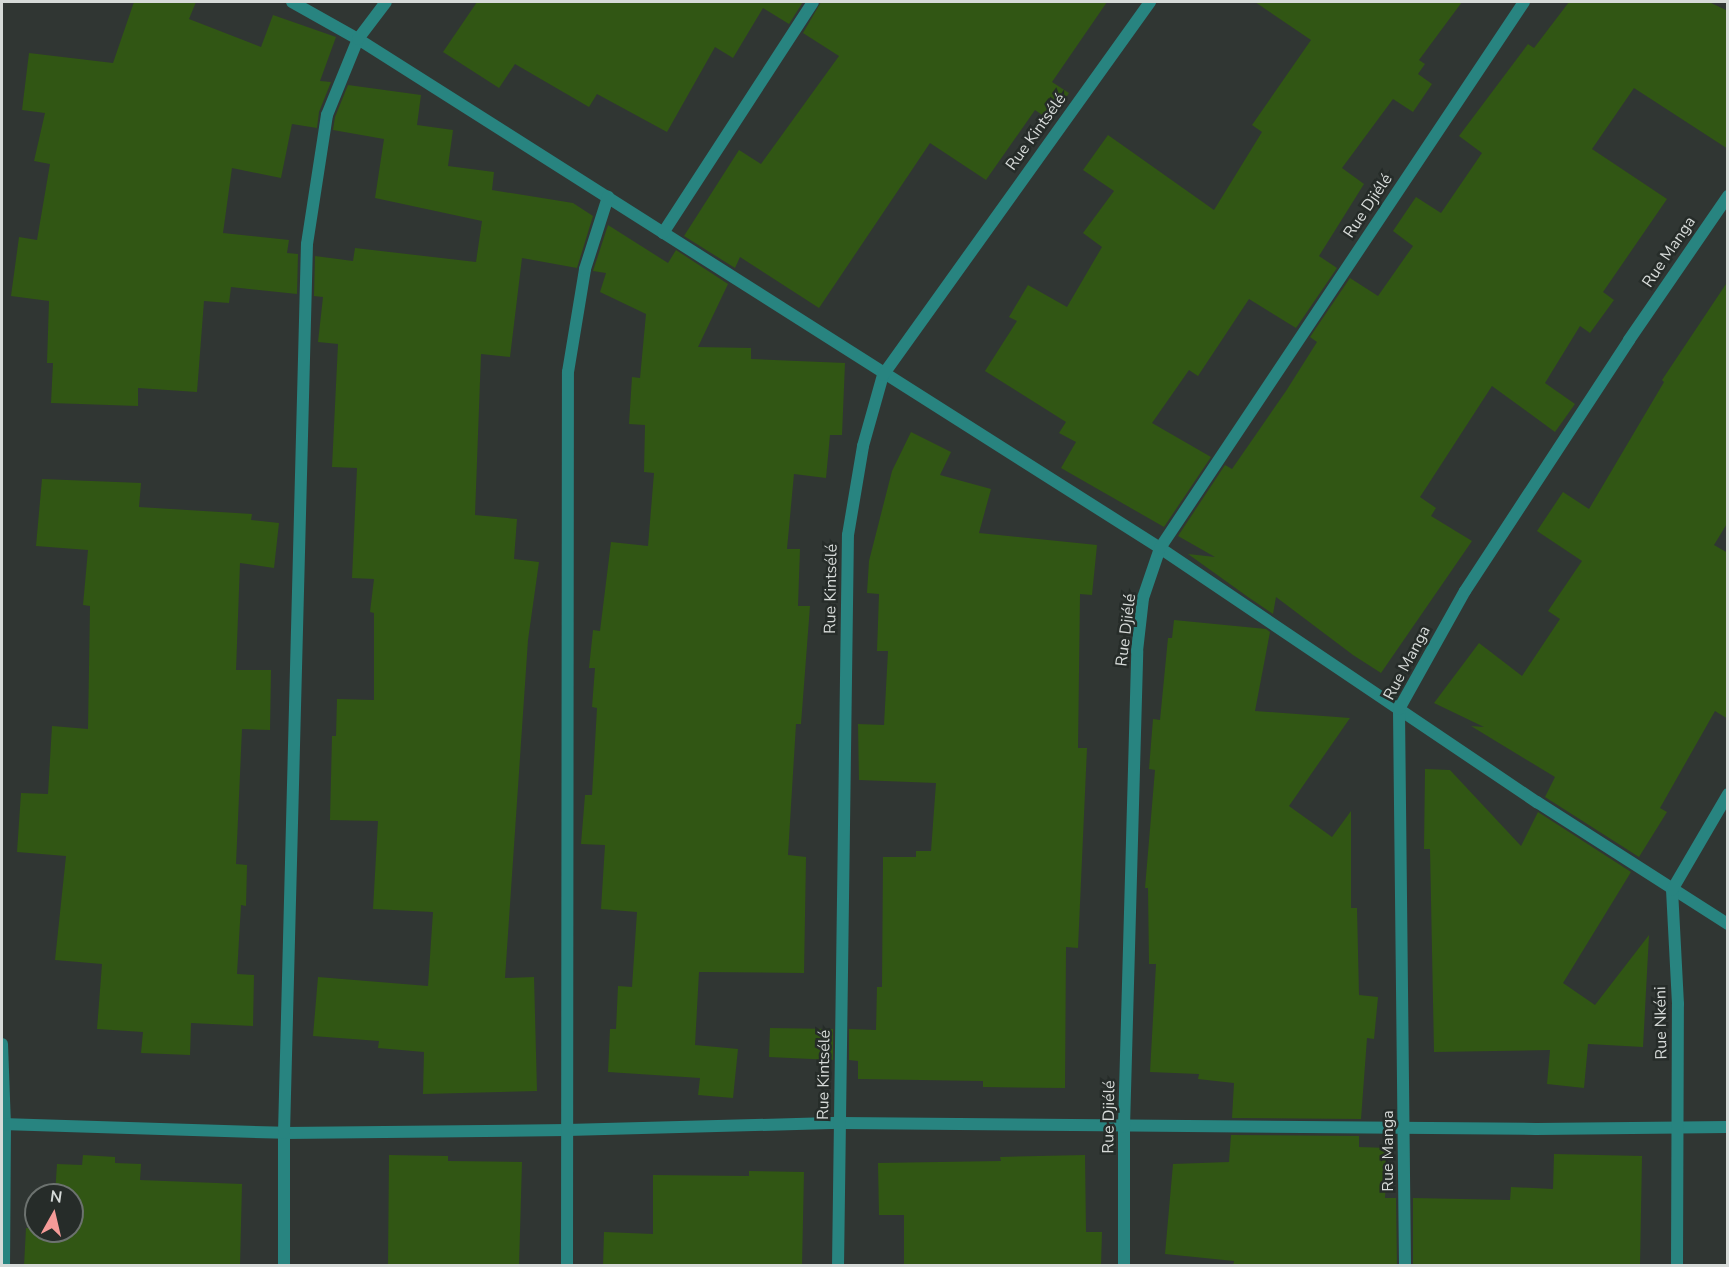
<!DOCTYPE html>
<html>
<head>
<meta charset="utf-8">
<style>
  body { margin:0 }
  #map { position:relative; width:1729px; height:1267px; overflow:hidden; background:#303633; font-family:"Nunito Sans",sans-serif }
  div>[style] { position:absolute }
  [style*='--x'] { left:calc(var(--x)*1px); top:calc(var(--y)*1px); width:calc(var(--w)*1px); rotate:calc(var(--a)*1deg) }
  .building>* { inset:0; background:#315614 }
  .minor>* { height:12px; margin:-6px; padding:0 6px; transform-origin:6px; border-radius:6px; background:#288480 }
  span { translate:-50% -50%; white-space:nowrap; text-align:center; line-height:1.15; -webkit-text-stroke:5px #262c29; paint-order:stroke }
  .street-label { font-size:16px; color:#d6dad8 }
  .frame { position:absolute; inset:0; border:3px solid #d6dad8; pointer-events:none }
  .north { position:absolute; left:24px; top:1183px; width:60px; height:60px; box-sizing:border-box; background:#262c29; border:2px solid #6c726f; border-radius:50%; rotate:8deg; font-size:16px; font-weight:700; line-height:24px; text-align:center; color:#d6dad8 }
  .north::after { content:''; display:block; margin:auto; width:21px; height:27px; background:#f59b98; clip-path:polygon(50% 0,100% 100%,50% 72%,0 100%) }
</style>
</head>
<body>
<div id="map">
  <div class="building">
    <div style="clip-path:polygon(134px 2px,196px 2px,189px 19px,261px 47px,273px 15px,336px 37px,320px 81px,331px 82px,319px 112px,317px 128px,292px 124px,281px 178px,232px 168px,223px 233px,289px 240px,287px 253px,298px 254px,297px 294px,231px 287px,229px 303px,204px 301px,197px 392px,138px 388px,138px 406px,51px 403px,53px 363px,47px 363px,49px 301px,11px 296px,19px 237px,37px 240px,50px 164px,34px 161px,45px 113px,22px 110px,29px 53px,113px 63px)"></div>
    <div style="clip-path:polygon(477px 2px,803px 2px,789px 24px,763px 8px,733px 58px,715px 47px,667px 132px,597px 94px,589px 107px,515px 64px,499px 88px,443px 52px)"></div>
    <div style="clip-path:polygon(821px 2px,1107px 2px,1052px 82px,1069px 93px,1051px 121px,1035px 110px,986px 180px,930px 143px,819px 308px,740px 257px,735px 268px,684px 236px,739px 150px,761px 164px,839px 56px,803px 33px)"></div>
    <div style="clip-path:polygon(1255px 2px,1462px 2px,1419px 60px,1425px 64px,1418px 74px,1432px 84px,1413px 112px,1393px 99px,1342px 168px,1364px 184px,1319px 256px,1337px 268px,1296px 328px,1249px 299px,1198px 376px,1189px 370px,1152px 423px,1211px 457px,1164px 527px,1061px 468px,1076px 442px,1059px 433px,1066px 422px,985px 371px,1017px 321px,1009px 317px,1028px 285px,1067px 307px,1102px 247px,1083px 233px,1114px 191px,1083px 170px,1108px 135px,1214px 210px,1262px 132px,1252px 125px,1311px 40px)"></div>
    <div style="clip-path:polygon(1569px 2px,1709px 2px,1728px 11px,1728px 149px,1634px 88px,1592px 149px,1667px 199px,1603px 292px,1614px 300px,1590px 333px,1580px 326px,1545px 383px,1575px 404px,1555px 432px,1492px 386px,1420px 497px,1436px 508px,1431px 516px,1472px 541px,1381px 673px,1353px 655px,1276px 597px,1273px 614px,1248px 597px,1188px 554px,1215px 557px,1178px 536px,1225px 465px,1232px 469px,1286px 391px,1317px 342px,1310px 337px,1350px 278px,1378px 296px,1413px 246px,1393px 231px,1416px 197px,1441px 213px,1482px 153px,1459px 136px,1528px 44px,1534px 48px)"></div>
    <div style="clip-path:polygon(348px 85px,421px 95px,417px 125px,453px 130px,448px 166px,494px 172px,492px 190px,573px 203px,593px 216px,577px 268px,522px 258px,510px 357px,481px 354px,475px 515px,517px 519px,514px 559px,539px 562px,528px 640px,505px 978px,534px 977px,537px 1091px,423px 1094px,424px 1052px,378px 1048px,379px 1041px,313px 1036px,318px 977px,428px 986px,433px 912px,373px 909px,378px 821px,330px 820px,332px 736px,336px 736px,337px 699px,374px 700px,374px 613px,370px 612px,374px 579px,352px 578px,357px 468px,332px 467px,338px 344px,318px 342px,323px 297px,314px 296px,315px 256px,353px 261px,355px 248px,476px 262px,482px 221px,375px 198px,384px 139px,333px 130px,335px 117px)"></div>
    <div style="clip-path:polygon(608px 225px,668px 263px,676px 250px,728px 284px,698px 347px,751px 348px,751px 359px,845px 363px,842px 435px,830px 435px,826px 478px,794px 474px,787px 549px,800px 549px,798px 606px,810px 606px,801px 724px,796px 724px,788px 855px,806px 857px,804px 973px,699px 972px,695px 1045px,738px 1049px,733px 1098px,698px 1095px,700px 1078px,608px 1072px,610px 1029px,616px 1029px,618px 986px,632px 987px,637px 912px,601px 909px,605px 845px,581px 844px,585px 795px,592px 795px,597px 708px,592px 707px,595px 668px,589px 668px,593px 630px,600px 631px,611px 542px,648px 546px,654px 473px,644px 472px,645px 425px,629px 424px,632px 377px,640px 378px,646px 314px,600px 292px,606px 273px,593px 271px)"></div>
    <div style="clip-path:polygon(1728px 281px,1728px 522px,1714px 545px,1728px 553px,1728px 719px,1715px 711px,1660px 808px,1667px 812px,1639px 857px,1545px 797px,1555px 777px,1471px 726px,1484px 727px,1434px 703px,1479px 643px,1522px 676px,1560px 619px,1548px 611px,1582px 561px,1537px 531px,1563px 492px,1589px 509px,1664px 382px,1662px 380px)"></div>
    <div style="clip-path:polygon(911px 432px,951px 452px,940px 475px,991px 489px,979px 533px,1097px 545px,1092px 595px,1080px 594px,1078px 748px,1087px 748px,1078px 948px,1066px 947px,1065px 1088px,983px 1087px,983px 1081px,858px 1079px,858px 1061px,849px 1060px,849px 1029px,876px 1030px,877px 987px,882px 987px,883px 857px,916px 857px,916px 851px,931px 851px,936px 783px,859px 780px,858px 724px,884px 725px,888px 651px,877px 651px,879px 594px,867px 593px,869px 561px,892px 471px)"></div>
    <div style="clip-path:polygon(42px 479px,141px 483px,139px 507px,252px 514px,251px 520px,279px 523px,274px 568px,240px 563px,236px 670px,271px 670px,270px 730px,242px 729px,236px 864px,247px 865px,246px 906px,241px 905px,237px 974px,254px 975px,253px 1026px,191px 1023px,190px 1055px,141px 1053px,143px 1032px,97px 1029px,102px 964px,55px 960px,66px 856px,17px 852px,21px 793px,48px 794px,52px 726px,88px 729px,90px 606px,83px 605px,88px 550px,36px 546px)"></div>
    <div style="clip-path:polygon(1174px 620px,1266px 629px,1270px 632px,1255px 711px,1350px 718px,1289px 806px,1332px 837px,1351px 811px,1351px 908px,1357px 908px,1359px 995px,1378px 997px,1374px 1039px,1367px 1038px,1361px 1119px,1232px 1118px,1234px 1083px,1198px 1079px,1199px 1074px,1150px 1072px,1156px 964px,1149px 964px,1148px 888px,1145px 888px,1155px 770px,1149px 769px,1153px 719px,1160px 720px,1168px 638px,1172px 638px)"></div>
    <div style="clip-path:polygon(1425px 769px,1450px 770px,1521px 846px,1538px 812px,1631px 872px,1563px 983px,1595px 1005px,1649px 935px,1643px 1047px,1588px 1044px,1584px 1088px,1547px 1084px,1550px 1050px,1434px 1052px,1430px 849px,1424px 849px)"></div>
    <div style="clip-path:polygon(770px 1028px,833px 1029px,833px 1060px,769px 1057px)"></div>
    <div style="clip-path:polygon(1231px 1135px,1359px 1136px,1359px 1147px,1388px 1148px,1385px 1198px,1396px 1198px,1397px 1266px,1233px 1266px,1234px 1261px,1165px 1254px,1173px 1164px,1229px 1162px)"></div>
    <div style="clip-path:polygon(1554px 1154px,1642px 1156px,1640px 1266px,1413px 1266px,1413px 1198px,1510px 1200px,1511px 1187px,1553px 1189px)"></div>
    <div style="clip-path:polygon(83px 1155px,115px 1157px,115px 1163px,141px 1164px,140px 1180px,242px 1184px,240px 1266px,24px 1266px,26px 1228px,36px 1228px,36px 1231px,72px 1231px,72px 1195px,55px 1195px,57px 1164px,82px 1165px)"></div>
    <div style="clip-path:polygon(389px 1155px,448px 1156px,448px 1161px,522px 1162px,519px 1266px,388px 1266px)"></div>
    <div style="clip-path:polygon(1085px 1155px,1086px 1232px,1102px 1232px,1101px 1266px,904px 1266px,904px 1215px,879px 1215px,878px 1163px,1001px 1161px,1000px 1157px)"></div>
    <div style="clip-path:polygon(749px 1171px,804px 1172px,802px 1266px,603px 1266px,604px 1232px,653px 1234px,653px 1175px,749px 1176px)"></div>
  </div>
  <div class="minor">
    <div style="--x:292;--y:2;--w:76;--a:29.3"></div>
    <div style="--x:358;--y:39;--w:950;--a:32.4"></div>
    <div style="--x:1160;--y:548;--w:455;--a:34"></div>
    <div style="--x:1537;--y:802;--w:227;--a:32.6"></div>
    <div style="--x:663;--y:233;--w:275;--a:-57"></div>
    <div style="--x:2;--y:1044;--w:80;--a:87.9"></div>
    <div style="--x:5;--y:1124;--w:142;--a:90.4"></div>
    <div style="--x:2;--y:1124;--w:282;--a:1.8"></div>
    <div style="--x:284;--y:1133;--w:283;--a:-0.6"></div>
    <div style="--x:567;--y:1130;--w:273;--a:-1.5"></div>
    <div style="--x:840;--y:1123;--w:696;--a:0.49"></div>
    <div style="--x:1536;--y:1129;--w:192;--a:-0.6"></div>
    <div style="--x:284;--y:1266;--w:133;--a:-90"></div>
    <div style="--x:284;--y:1133;--w:889;--a:-88.52"></div>
    <div style="--x:307;--y:244;--w:131;--a:-81.2"></div>
    <div style="--x:327;--y:115;--w:82;--a:-67.8"></div>
    <div style="--x:358;--y:39;--w:46;--a:-52.9"></div>
    <div style="--x:567;--y:1266;--w:894;--a:-89.94"></div>
    <div style="--x:568;--y:372;--w:104;--a:-80.6"></div>
    <div style="--x:585;--y:269;--w:76;--a:-72.3"></div>
    <div style="--x:838;--y:1266;--w:731;--a:-89.22"></div>
    <div style="--x:848;--y:535;--w:90;--a:-80.4"></div>
    <div style="--x:863;--y:446;--w:74;--a:-74.3"></div>
    <div style="--x:883;--y:375;--w:459;--a:-54.4"></div>
    <div style="--x:1124;--y:1266;--w:139;--a:-90"></div>
    <div style="--x:1124;--y:1127;--w:476;--a:-88.4"></div>
    <div style="--x:1137;--y:651;--w:53;--a:-83.5"></div>
    <div style="--x:1143;--y:598;--w:53;--a:-71.2"></div>
    <div style="--x:1160;--y:548;--w:656;--a:-56.31"></div>
    <div style="--x:1405;--y:1266;--w:557;--a:-90.62"></div>
    <div style="--x:1399;--y:709;--w:135;--a:-60.8"></div>
    <div style="--x:1465;--y:591;--w:300;--a:-56.8"></div>
    <div style="--x:1629;--y:340;--w:175;--a:-55.5"></div>
    <div style="--x:1677;--y:1266;--w:262;--a:-89.8"></div>
    <div style="--x:1678;--y:1004;--w:114;--a:-93"></div>
    <div style="--x:1672;--y:890;--w:111;--a:-59.7"></div>
  </div>
  <div class="street-label">
    <span style="left:1036px;top:132px;rotate:-54deg">Rue Kintsélé</span>
    <span style="left:1368px;top:206px;rotate:-56deg">Rue Djiélé</span>
    <span style="left:1669px;top:252px;rotate:-56deg">Rue Manga</span>
    <span style="left:831px;top:589px;rotate:-89deg">Rue Kintsélé</span>
    <span style="left:1126px;top:630px;rotate:-83deg">Rue Djiélé</span>
    <span style="left:1407px;top:663px;rotate:-62deg">Rue Manga</span>
    <span style="left:1661px;top:1023px;rotate:-91deg">Rue Nkéni</span>
    <span style="left:824px;top:1075px;rotate:-89deg">Rue Kintsélé</span>
    <span style="left:1109px;top:1117px;rotate:-89deg">Rue Djiélé</span>
    <span style="left:1388px;top:1151px;rotate:-90deg">Rue Manga</span>
  </div>
  <div class="frame"></div>
  <div class="north">N</div>
</div>
</body>
</html>
